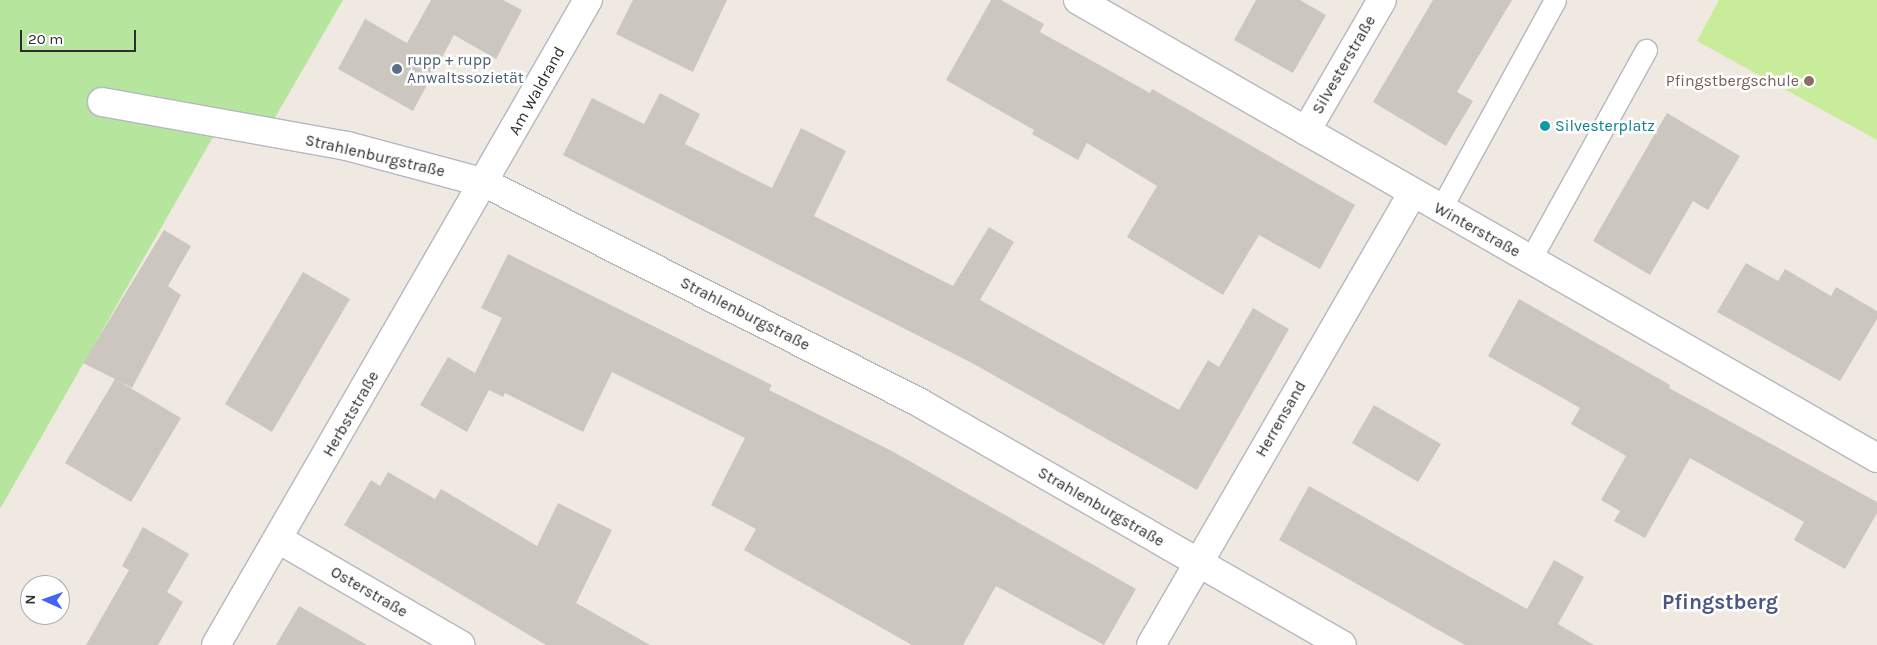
<!DOCTYPE html>
<html>
<head>
<meta charset="utf-8">
<style>
  body { margin:0 }
  #map { position:relative; width:1877px; height:645px; overflow:hidden; background:#efe9e1; font-family:Karla,sans-serif }
  div>[style] { position:absolute }
  [style*='--x'] { left:calc(var(--x)*1px); top:calc(var(--y)*1px); width:calc(var(--w)*1px); rotate:calc(var(--a)*1deg) }
  .green>* { inset:0; background:#b6e59e }
  .pitch>* { inset:0; background:#c9ec9a }
  .building>* { inset:0; background:#cbc7bf }
  .roads { filter:drop-shadow(1px 0 #b4b7c1) drop-shadow(-1px 0 #b4b7c1) drop-shadow(0 1px #b4b7c1) drop-shadow(0 -1px #b4b7c1) }
  .lane>* { height:21px; margin:-10.5px; padding:0 10.5px; transform-origin:10.5px; border-radius:10.5px; background:#fff }
  .street>* { height:28px; margin:-14px; padding:0 14px; transform-origin:14px; border-radius:14px; background:#fff }
  .dots>* { width:14px; height:14px; translate:-50% -50%; box-sizing:border-box; border:2px solid #fff; border-radius:50% }
  span { translate:-50% -50%; white-space:nowrap; text-align:center; line-height:1.15; -webkit-text-stroke:5px #fff; paint-order:stroke }
  .service-label { font-size:16px; color:#4e5e75 }
  .left { translate:0 -50%; text-align:left }
  .street-label { font-size:16px; color:#2e2e2e }
  .education-label { font-size:16px; color:#785e54 }
  .right { translate:-100% -50%; text-align:right }
  .culture-label { font-size:16px; color:#0d838f }
  .district-label { font-size:21px; color:#4d5680; font-weight:700 }
  .north { position:absolute; left:20px; top:575px; width:50px; height:50px; box-sizing:border-box; background:#fff; border:1px solid #ababab; border-radius:50%; rotate:272deg; font-size:14px; font-weight:700; line-height:20px; text-align:center; color:#2e2e2e }
  .north::after { content:''; display:block; margin:auto; width:18px; height:22px; background:#4264fb; clip-path:polygon(50% 0,100% 100%,50% 72%,0 100%) }
  .scale { position:absolute; left:20px; top:30px; width:116px; height:22px; box-sizing:border-box; border:2px solid #2e2e2e; border-top:0; padding-left:6px; font-size:15px; line-height:18px; white-space:nowrap; color:#2e2e2e; -webkit-text-stroke:4px #fff; paint-order:stroke }
</style>
</head>
<body>
<div id="map">
  <div class="green">
    <div style="clip-path:polygon(0 0,343px 0,273px 121px,228px 111px,0 509px)"></div>
  </div>
  <div class="pitch">
    <div style="clip-path:polygon(1719px 0,1877px 0,1877px 140px,1697px 41px)"></div>
  </div>
  <div class="building">
    <div style="clip-path:polygon(431px 0,503px 0,522px 10px,496px 59px,454px 35px,413px 111px,338px 69px,365px 19px,407px 43px)"></div>
    <div style="clip-path:polygon(633px 0,727px 0,693px 72px,616px 34px)"></div>
    <div style="clip-path:polygon(991px 0,1001px 0,1044px 24px,1040px 32px,1150px 93px,1152px 89px,1355px 205px,1320px 269px,1259px 235px,1223px 295px,1127px 237px,1157px 186px,1087px 143px,1078px 160px,1032px 134px,1034px 130px,946px 80px)"></div>
    <div style="clip-path:polygon(1256px 0,1300px 0,1326px 15px,1293px 73px,1234px 40px)"></div>
    <div style="clip-path:polygon(1433px 0,1512px 0,1457px 92px,1473px 101px,1446px 146px,1373px 102px)"></div>
    <div style="clip-path:polygon(660px 93px,700px 114px,685px 144px,772px 188px,801px 128px,846px 151px,814px 216px,953px 286px,989px 227px,1014px 242px,980px 300px,1179px 410px,1208px 360px,1219px 367px,1253px 308px,1289px 329px,1197px 490px,972px 363px,563px 155px,592px 98px,644px 124px)"></div>
    <div style="clip-path:polygon(1667px 113px,1740px 156px,1708px 210px,1693px 201px,1650px 275px,1593px 241px)"></div>
    <div style="clip-path:polygon(164px 230px,191px 246px,168px 286px,181px 295px,132px 388px,115px 379px,181px 418px,131px 502px,65px 463px,115px 379px,83px 363px)"></div>
    <div style="clip-path:polygon(508px 254px,772px 385px,769px 390px,890px 450px,1136px 589px,1104px 645px,996px 586px,963px 645px,912px 645px,744px 550px,756px 529px,711px 505px,745px 438px,612px 372px,583px 432px,505px 393px,503px 397px,489px 390px,467px 432px,420px 405px,448px 357px,475px 373px,502px 318px,481px 308px)"></div>
    <div style="clip-path:polygon(1746px 263px,1778px 281px,1785px 269px,1831px 296px,1836px 287px,1877px 311px,1877px 319px,1840px 381px,1717px 312px)"></div>
    <div style="clip-path:polygon(303px 272px,350px 299px,272px 432px,225px 404px)"></div>
    <div style="clip-path:polygon(1519px 299px,1670px 385px,1669px 388px,1877px 502px,1877px 513px,1845px 569px,1794px 540px,1804px 522px,1690px 458px,1645px 538px,1614px 521px,1620px 511px,1601px 500px,1626px 456px,1571px 424px,1580px 408px,1488px 356px)"></div>
    <div style="clip-path:polygon(1374px 405px,1441px 444px,1418px 482px,1352px 443px)"></div>
    <div style="clip-path:polygon(388px 472px,435px 499px,441px 489px,537px 546px,558px 503px,612px 530px,576px 603px,650px 645px,546px 645px,344px 525px,371px 480px,380px 486px)"></div>
    <div style="clip-path:polygon(1309px 486px,1527px 609px,1554px 560px,1584px 577px,1558px 624px,1594px 645px,1465px 645px,1279px 540px)"></div>
    <div style="clip-path:polygon(143px 527px,189px 554px,167px 592px,183px 602px,158px 645px,86px 645px,129px 570px,122px 566px)"></div>
    <div style="clip-path:polygon(299px 606px,367px 645px,276px 645px)"></div>
  </div>
  <div class="roads">
    <div class="lane">
      <div style="--x:1440;--y:210;--w:239;--a:-61.3"></div>
      <div style="--x:1530;--y:260;--w:240;--a:-61.1"></div>
    </div>
    <div class="street">
      <div style="--x:1078;--y:0;--w:921;--a:29.82"></div>
      <div style="--x:102;--y:102;--w:249;--a:10.2"></div>
      <div style="--x:347;--y:146;--w:143;--a:15"></div>
      <div style="--x:485;--y:183;--w:487;--a:26.8"></div>
      <div style="--x:920;--y:403;--w:486;--a:29.8"></div>
      <div style="--x:1306;--y:131;--w:151;--a:-59.9"></div>
      <div style="--x:278;--y:539;--w:211;--a:30.1"></div>
      <div style="--x:216;--y:645;--w:745;--a:-60.03"></div>
      <div style="--x:1151;--y:645;--w:521;--a:-59.94"></div>
    </div>
  </div>
  <div class="dots">
    <div style="left:397px;top:69px;background:#5c6f8a"></div>
    <div style="left:1809px;top:81px;background:#8d6e63"></div>
    <div style="left:1545px;top:126px;background:#0f9aa8"></div>
  </div>
  <div class="service-label">
    <span class="left" style="left:407px;top:69px">rupp + rupp<br>Anwaltssozietät</span>
  </div>
  <div class="street-label">
    <span style="left:1344px;top:65px;rotate:-60deg">Silvesterstraße</span>
    <span style="left:537px;top:91px;rotate:-61deg">Am Waldrand</span>
    <span style="left:375px;top:156px;rotate:13deg">Strahlenburgstraße</span>
    <span style="left:1477px;top:230px;rotate:29deg">Winterstraße</span>
    <span style="left:745px;top:314px;rotate:27deg">Strahlenburgstraße</span>
    <span style="left:351px;top:414px;rotate:-60deg">Herbststraße</span>
    <span style="left:1281px;top:419px;rotate:-60deg">Herrensand</span>
    <span style="left:1101px;top:507px;rotate:30deg">Strahlenburgstraße</span>
    <span style="left:369px;top:592px;rotate:30deg">Osterstraße</span>
  </div>
  <div class="education-label">
    <span class="right" style="left:1799px;top:81px">Pfingstbergschule</span>
  </div>
  <div class="culture-label">
    <span class="left" style="left:1555px;top:126px">Silvesterplatz</span>
  </div>
  <div class="district-label">
    <span style="left:1720px;top:602px">Pfingstberg</span>
  </div>
  <div class="north">N</div>
  <div class="scale">20 m</div>
</div>
</body>
</html>
